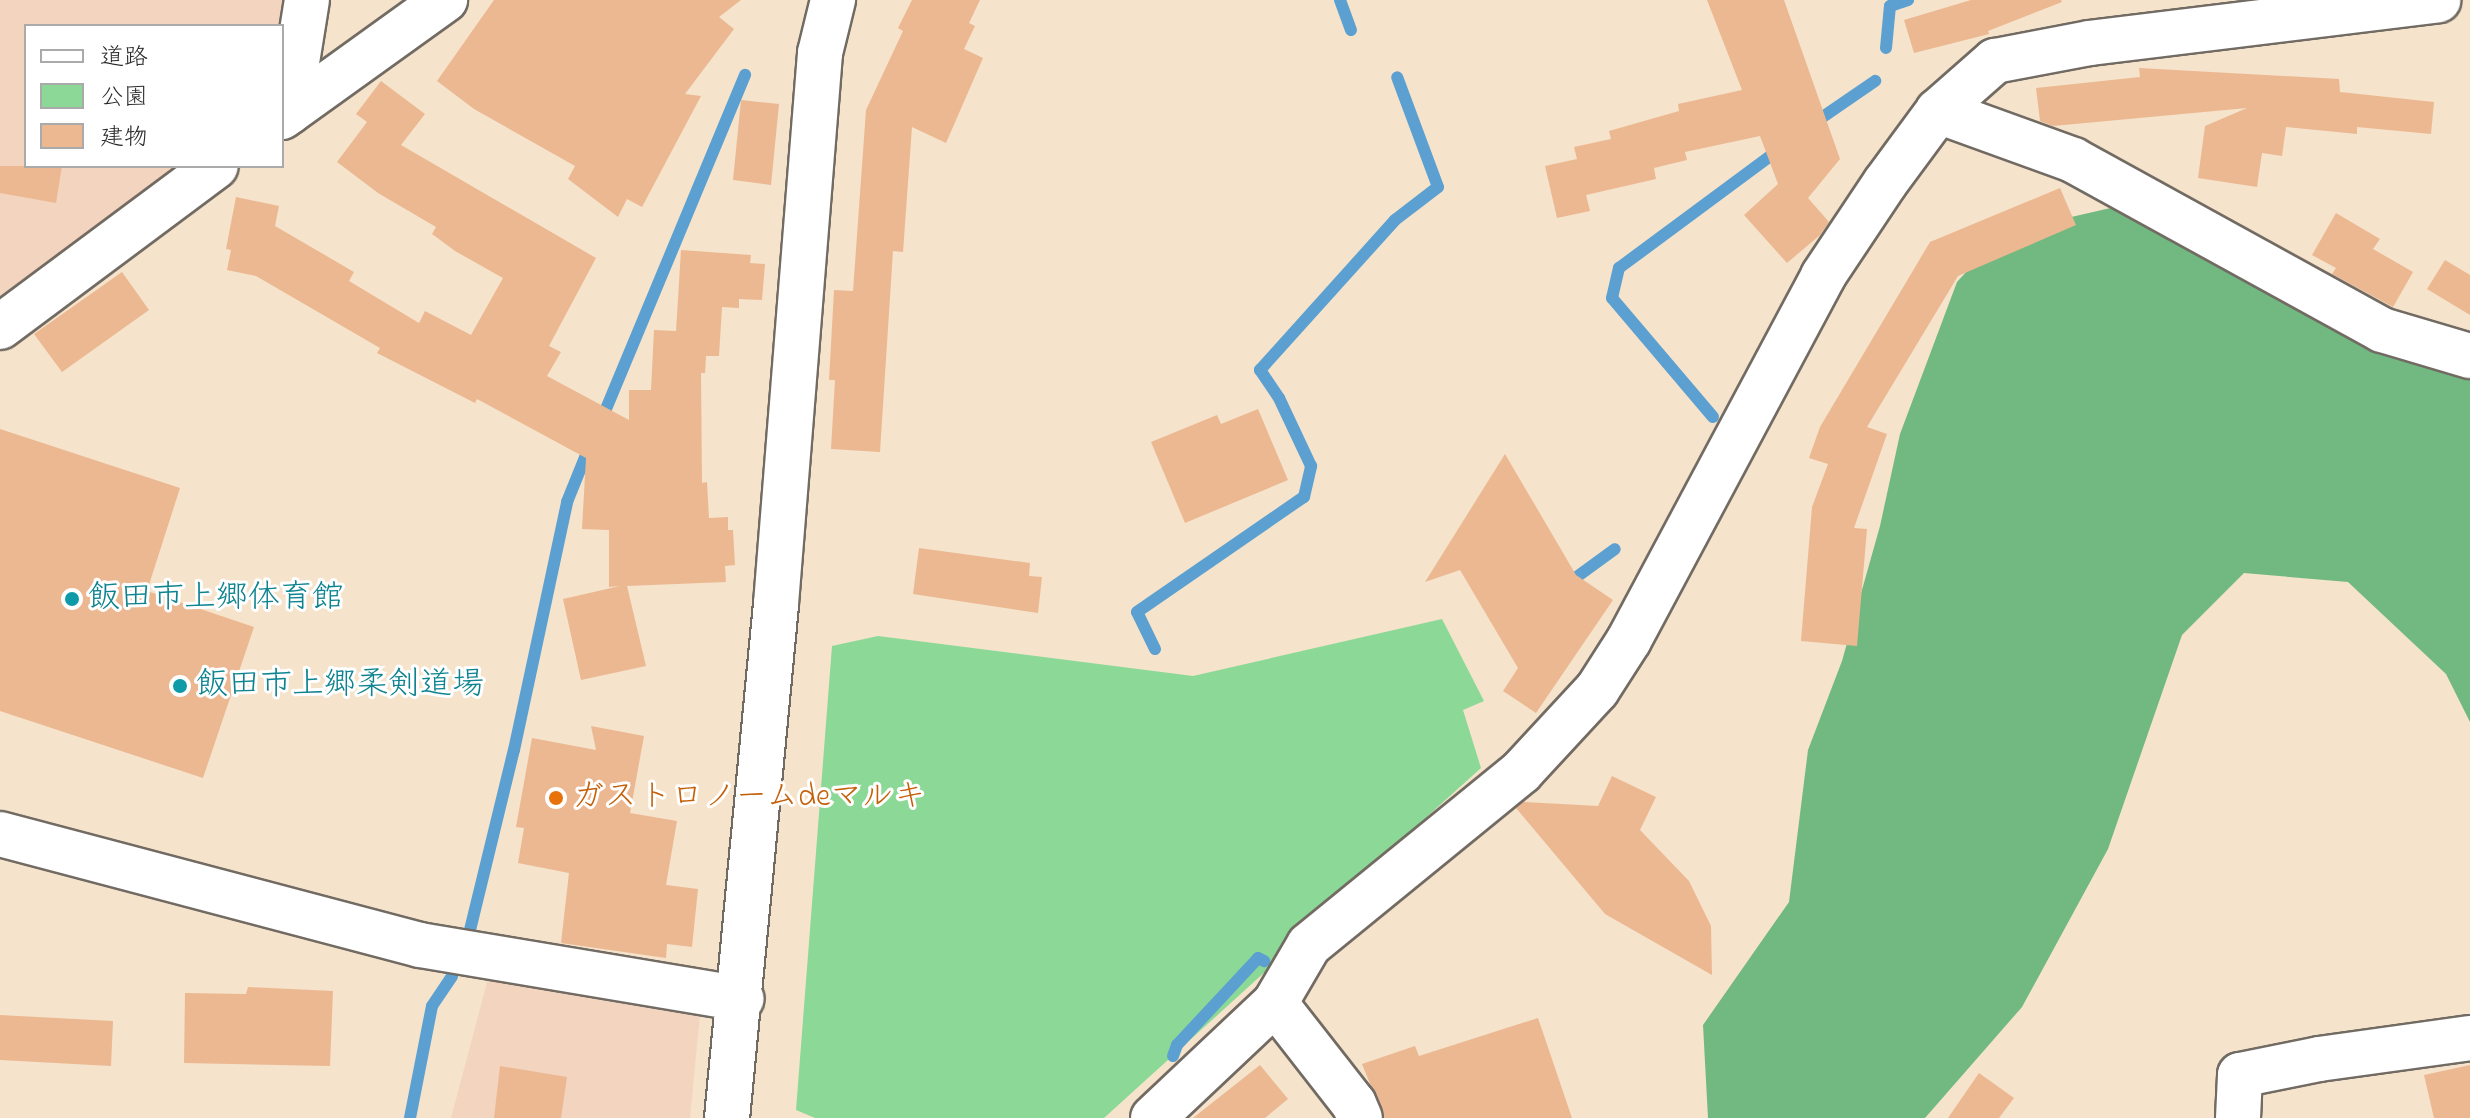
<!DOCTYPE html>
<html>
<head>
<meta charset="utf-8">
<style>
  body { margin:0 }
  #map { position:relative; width:2470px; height:1118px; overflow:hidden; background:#f5e3cb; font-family:"Indie Flower","Klee One",sans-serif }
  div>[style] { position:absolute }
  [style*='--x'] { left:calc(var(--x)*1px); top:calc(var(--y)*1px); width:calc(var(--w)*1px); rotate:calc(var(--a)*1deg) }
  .built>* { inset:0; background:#f3d4bf }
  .green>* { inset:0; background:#8cd997 }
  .forest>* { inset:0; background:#71b980 }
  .stream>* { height:12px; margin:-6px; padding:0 6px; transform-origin:6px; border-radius:6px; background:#5ba0d0 }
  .building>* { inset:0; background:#ecb892 }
  .roads { filter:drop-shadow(2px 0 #726b63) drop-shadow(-2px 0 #726b63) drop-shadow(0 2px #726b63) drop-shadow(0 -2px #726b63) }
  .street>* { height:44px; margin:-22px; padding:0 22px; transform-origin:22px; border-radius:22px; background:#fff }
  .secondary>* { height:44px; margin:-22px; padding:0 22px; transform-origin:22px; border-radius:22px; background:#fff }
  .dots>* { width:22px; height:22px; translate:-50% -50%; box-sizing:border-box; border:4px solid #fff; border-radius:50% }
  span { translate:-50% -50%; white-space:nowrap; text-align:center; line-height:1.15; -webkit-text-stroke:6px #fff; paint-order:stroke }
  .culture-label { font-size:32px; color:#0d838f }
  .left { translate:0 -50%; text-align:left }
  .food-label { font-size:32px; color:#c56008 }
  .legend { position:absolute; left:24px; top:24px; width:260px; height:144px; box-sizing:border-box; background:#fff; border:2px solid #aaa; margin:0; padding:10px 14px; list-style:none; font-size:24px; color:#2b2b2b }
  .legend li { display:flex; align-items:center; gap:16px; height:40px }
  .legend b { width:40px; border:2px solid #aaa }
</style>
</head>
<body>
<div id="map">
  <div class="built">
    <div style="clip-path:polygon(0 0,285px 0,280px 26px,26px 26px,26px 166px,184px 166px,0 305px)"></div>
    <div style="clip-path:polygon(489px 975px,700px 1014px,690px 1118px,451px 1118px)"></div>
  </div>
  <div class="green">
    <div style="clip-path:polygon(1442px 619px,1484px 701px,1463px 710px,1481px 768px,1301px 930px,1277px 961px,1104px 1118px,815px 1118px,796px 1110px,832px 646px,878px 636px,1193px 676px)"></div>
  </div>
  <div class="forest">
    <div style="clip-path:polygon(2115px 207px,2326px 324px,2470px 380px,2470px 722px,2446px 674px,2348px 582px,2244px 573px,2182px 635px,2108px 849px,2022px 1007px,1925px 1118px,1708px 1118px,1703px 1025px,1789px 902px,1808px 750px,1842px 661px,1880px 526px,1900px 434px,1957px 282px,2002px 233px)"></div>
  </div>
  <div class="stream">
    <div style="--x:1340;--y:0;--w:32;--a:70"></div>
    <div style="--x:1886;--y:48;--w:42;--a:-84.6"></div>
    <div style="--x:1890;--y:6;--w:19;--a:-18"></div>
    <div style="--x:1811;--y:125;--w:78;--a:-34.5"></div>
    <div style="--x:1713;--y:417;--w:156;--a:-130.3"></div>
    <div style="--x:1612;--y:298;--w:31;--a:-77"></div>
    <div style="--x:1619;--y:268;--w:202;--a:-36.5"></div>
    <div style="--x:601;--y:421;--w:375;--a:-67.4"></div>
    <div style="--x:1567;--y:584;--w:59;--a:-36.1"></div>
    <div style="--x:1155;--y:649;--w:41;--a:-115.9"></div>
    <div style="--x:1137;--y:612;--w:203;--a:-34.6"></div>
    <div style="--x:1304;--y:497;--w:32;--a:-77"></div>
    <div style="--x:1311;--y:466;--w:75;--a:-115.2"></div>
    <div style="--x:1279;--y:398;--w:34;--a:-124"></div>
    <div style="--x:1260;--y:370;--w:202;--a:-48"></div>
    <div style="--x:1395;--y:220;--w:54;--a:-37.5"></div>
    <div style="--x:1438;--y:187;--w:117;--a:-110.4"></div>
    <div style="--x:470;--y:930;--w:185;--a:-76.3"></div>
    <div style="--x:514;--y:750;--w:254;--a:-77.9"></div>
    <div style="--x:567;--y:502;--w:61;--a:-68"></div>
    <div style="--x:1173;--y:1056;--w:12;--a:-70"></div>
    <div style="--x:1177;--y:1045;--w:119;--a:-47"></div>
    <div style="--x:1258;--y:958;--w:7;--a:27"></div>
    <div style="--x:410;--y:1118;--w:114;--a:-78.9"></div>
    <div style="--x:432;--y:1006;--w:36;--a:-56"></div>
  </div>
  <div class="building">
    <div style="clip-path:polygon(494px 0,741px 0,719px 17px,734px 29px,685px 94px,701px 96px,642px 207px,627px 199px,618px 217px,568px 179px,575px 166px,474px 109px,437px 81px)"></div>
    <div style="clip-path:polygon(912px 0,980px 0,969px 23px,975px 26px,964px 49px,983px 58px,946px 143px,912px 127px,903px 252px,893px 251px,880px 452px,831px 449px,835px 380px,829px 380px,834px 290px,853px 291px,866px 110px,903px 31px,898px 28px)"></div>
    <div style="clip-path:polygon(1707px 0,1784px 0,1840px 159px,1808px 198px,1829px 222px,1820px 235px,1787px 263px,1744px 215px,1778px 184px,1760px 136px,1685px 152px,1687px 160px,1654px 168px,1656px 179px,1586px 195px,1590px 211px,1557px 218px,1545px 166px,1577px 159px,1574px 147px,1611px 139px,1609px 131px,1679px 111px,1678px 104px,1742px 90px)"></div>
    <div style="clip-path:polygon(1971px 0,2061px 0,2062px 2px,1988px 31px,1989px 34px,1914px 53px,1904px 20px)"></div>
    <div style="clip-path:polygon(2139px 68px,2339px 79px,2340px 92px,2434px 102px,2431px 134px,2357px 127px,2357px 134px,2286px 127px,2282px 156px,2262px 153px,2257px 187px,2198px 178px,2205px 126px,2247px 108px,2053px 126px,2040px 121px,2036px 88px,2140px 77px)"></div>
    <div style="clip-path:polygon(381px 81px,425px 114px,401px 145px,596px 258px,549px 346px,561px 352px,547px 376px,629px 420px,629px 390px,651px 390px,654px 330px,676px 331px,681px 250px,751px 255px,750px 263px,765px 264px,762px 300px,739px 299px,739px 308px,722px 307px,719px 356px,706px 356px,705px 373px,701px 373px,702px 483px,707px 482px,709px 518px,728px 517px,728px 530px,733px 530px,735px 565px,725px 566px,726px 582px,627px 586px,646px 666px,581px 680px,563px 599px,620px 586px,609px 587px,609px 530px,582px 529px,586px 458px,477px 399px,475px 403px,377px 353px,380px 348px,256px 276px,227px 270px,231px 250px,226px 249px,236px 197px,279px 206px,275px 226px,354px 272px,349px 281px,419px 323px,425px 311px,471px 335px,503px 278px,455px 251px,432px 234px,436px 227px,378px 193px,337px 162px,367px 122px,356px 114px)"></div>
    <div style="clip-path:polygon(741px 100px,779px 104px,771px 185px,733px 180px)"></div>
    <div style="clip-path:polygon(0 166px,62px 166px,56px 203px,0 193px)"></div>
    <div style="clip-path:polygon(2060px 188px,2076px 225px,1958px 276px,1867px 427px,1887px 434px,1854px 528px,1867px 529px,1857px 646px,1801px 641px,1812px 507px,1828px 464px,1809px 458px,1820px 427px,1930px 242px)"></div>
    <div style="clip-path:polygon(2336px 213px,2380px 239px,2373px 249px,2413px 272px,2393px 307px,2332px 274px,2336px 268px,2312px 255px)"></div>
    <div style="clip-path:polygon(2445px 260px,2470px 275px,2470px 315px,2427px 289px)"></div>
    <div style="clip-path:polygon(122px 272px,149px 310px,62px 372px,34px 334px)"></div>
    <div style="clip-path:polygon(1258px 409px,1288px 480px,1185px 523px,1151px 442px,1217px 415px,1221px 424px)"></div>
    <div style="clip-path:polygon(0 429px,180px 488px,147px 591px,254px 627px,203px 778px,0 711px)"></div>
    <div style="clip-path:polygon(1505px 454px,1576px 575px,1613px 600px,1536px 713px,1503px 691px,1518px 668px,1460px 570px,1425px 582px)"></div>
    <div style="clip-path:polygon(919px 548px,1030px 563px,1029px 576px,1042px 577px,1038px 613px,913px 594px)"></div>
    <div style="clip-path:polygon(591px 726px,644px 736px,630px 813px,677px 821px,666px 885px,698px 889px,692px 947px,667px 944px,666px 958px,561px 943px,569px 873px,518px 863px,524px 828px,516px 827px,532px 738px,596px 750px)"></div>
    <div style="clip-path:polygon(1612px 776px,1656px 797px,1640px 830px,1689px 881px,1711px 926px,1712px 975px,1605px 914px,1516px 808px,1523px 802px,1598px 806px)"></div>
    <div style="clip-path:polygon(248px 987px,333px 991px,330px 1066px,184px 1063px,185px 993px,246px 994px)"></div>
    <div style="clip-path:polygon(0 1015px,113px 1021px,111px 1066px,0 1060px)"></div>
    <div style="clip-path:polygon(1538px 1018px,1572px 1118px,1384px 1118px,1362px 1064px,1415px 1046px,1419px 1056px)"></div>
    <div style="clip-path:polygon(1260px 1065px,1288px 1099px,1265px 1118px,1193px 1118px)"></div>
    <div style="clip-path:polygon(2470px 1065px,2470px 1118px,2434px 1118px,2424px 1075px)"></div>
    <div style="clip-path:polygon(500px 1066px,567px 1077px,561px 1118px,494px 1118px)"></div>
    <div style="clip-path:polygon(1979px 1073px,2014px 1098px,1999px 1118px,1948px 1118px)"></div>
  </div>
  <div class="roads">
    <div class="street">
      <div style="--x:1938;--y:111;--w:144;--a:19.9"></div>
      <div style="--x:2073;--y:160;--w:353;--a:28.8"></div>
      <div style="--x:2382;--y:330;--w:92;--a:16.5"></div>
      <div style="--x:289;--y:112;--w:113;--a:-80.9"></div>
      <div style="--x:282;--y:117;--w:201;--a:-35.7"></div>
      <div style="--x:0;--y:327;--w:269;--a:-36.7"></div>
      <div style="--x:0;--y:834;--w:434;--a:14.8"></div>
      <div style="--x:420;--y:945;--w:326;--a:9.5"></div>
      <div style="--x:1275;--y:1003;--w:128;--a:52"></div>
      <div style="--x:1354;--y:1104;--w:15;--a:67"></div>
      <div style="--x:1153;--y:1118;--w:168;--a:-43.3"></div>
      <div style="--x:1275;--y:1003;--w:67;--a:-59.6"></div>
      <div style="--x:1309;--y:945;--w:274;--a:-39.2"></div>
      <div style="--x:1521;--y:772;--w:112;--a:-47.2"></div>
      <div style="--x:1597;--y:690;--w:59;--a:-57.4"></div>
      <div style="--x:1629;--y:640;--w:412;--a:-61.9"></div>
      <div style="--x:1823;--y:276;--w:112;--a:-56.3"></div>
      <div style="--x:1885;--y:183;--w:89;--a:-53.6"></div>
      <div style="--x:1938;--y:111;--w:76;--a:-41.3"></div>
      <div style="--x:1995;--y:61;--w:97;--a:-10.7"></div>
      <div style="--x:2090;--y:43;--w:351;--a:-7"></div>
      <div style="--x:2238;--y:1118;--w:43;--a:-87.3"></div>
      <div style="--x:2240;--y:1075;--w:81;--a:-11.4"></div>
      <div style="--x:2319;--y:1059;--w:152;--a:-7.9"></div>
    </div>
    <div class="secondary">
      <div style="--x:727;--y:1118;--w:516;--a:-84.55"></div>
      <div style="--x:776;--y:604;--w:553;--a:-85.43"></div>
      <div style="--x:820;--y:53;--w:55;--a:-76.2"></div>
    </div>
  </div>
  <div class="dots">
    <div style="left:72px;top:599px;background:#0f9aa8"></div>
    <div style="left:180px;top:686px;background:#0f9aa8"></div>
    <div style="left:556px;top:798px;background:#e8710a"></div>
  </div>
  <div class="culture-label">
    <span class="left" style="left:88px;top:599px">飯田市上郷体育館</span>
    <span class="left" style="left:196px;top:686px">飯田市上郷柔剣道場</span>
  </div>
  <div class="food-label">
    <span class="left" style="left:572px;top:798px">ガストロノームdeマルキ</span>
  </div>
  <ul class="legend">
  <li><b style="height:10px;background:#fff"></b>道路</li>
  <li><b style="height:22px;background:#8cd997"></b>公園</li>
  <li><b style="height:22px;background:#ecb892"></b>建物</li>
  </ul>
</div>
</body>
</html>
